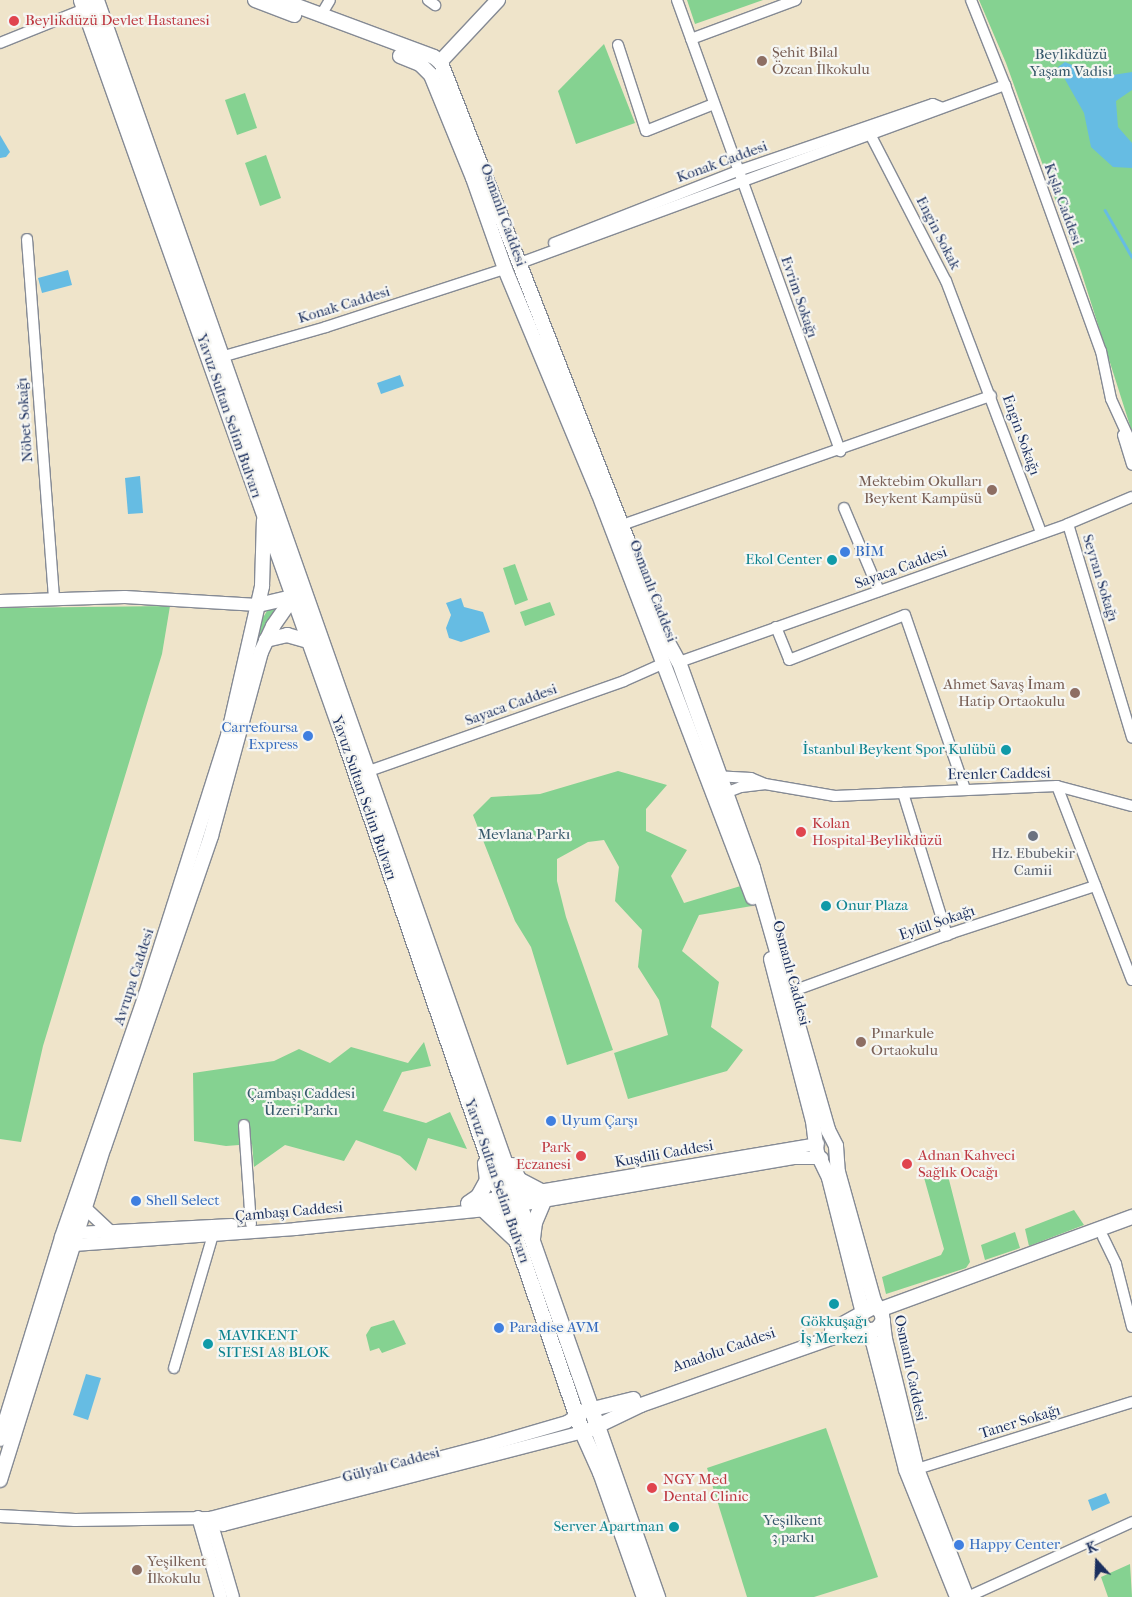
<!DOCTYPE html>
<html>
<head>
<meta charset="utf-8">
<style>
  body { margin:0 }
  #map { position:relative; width:1132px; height:1597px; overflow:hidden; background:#efe4ca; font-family:"IM FELL French Canon",serif }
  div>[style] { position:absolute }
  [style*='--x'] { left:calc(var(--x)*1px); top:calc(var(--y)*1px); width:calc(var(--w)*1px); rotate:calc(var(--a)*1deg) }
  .green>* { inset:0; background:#85d291 }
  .water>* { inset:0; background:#66bce3 }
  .stream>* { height:2.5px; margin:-1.25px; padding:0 1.25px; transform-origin:1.25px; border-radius:1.25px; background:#66bce3 }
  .roads { filter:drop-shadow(1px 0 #858a94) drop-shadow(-1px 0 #858a94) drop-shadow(0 1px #858a94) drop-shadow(0 -1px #858a94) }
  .minor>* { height:10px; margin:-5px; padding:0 5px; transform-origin:5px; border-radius:5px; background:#fff }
  .tertiary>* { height:12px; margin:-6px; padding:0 6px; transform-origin:6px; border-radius:6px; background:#fff }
  .secondary>* { height:14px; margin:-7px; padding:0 7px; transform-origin:7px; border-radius:7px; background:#fff }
  .primary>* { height:15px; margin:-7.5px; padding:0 7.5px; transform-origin:7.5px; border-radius:7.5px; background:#fff }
  .dots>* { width:14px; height:14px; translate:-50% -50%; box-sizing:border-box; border:2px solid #f6f6f2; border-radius:50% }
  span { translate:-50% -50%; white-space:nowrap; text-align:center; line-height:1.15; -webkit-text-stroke:4.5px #f6f6f2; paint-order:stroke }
  .health-label { font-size:15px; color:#be3a42 }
  .left { translate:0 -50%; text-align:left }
  .right { translate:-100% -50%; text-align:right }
  .education-label { font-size:15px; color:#785e54 }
  .park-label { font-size:15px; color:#36586b }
  .street-label { font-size:15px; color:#1b2f5e }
  .shop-label { font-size:15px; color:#366cbe }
  .culture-label { font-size:15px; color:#0d838f }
  .worship-label { font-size:15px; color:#5b616d }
  .north { position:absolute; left:1072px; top:1537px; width:50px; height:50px; -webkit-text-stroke:4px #f6f6f2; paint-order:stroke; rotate:340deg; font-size:14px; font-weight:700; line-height:20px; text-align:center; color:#1b2f5e }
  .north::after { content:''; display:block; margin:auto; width:18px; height:22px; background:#1b2f5e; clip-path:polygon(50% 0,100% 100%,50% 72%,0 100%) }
</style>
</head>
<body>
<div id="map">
  <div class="green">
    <div style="clip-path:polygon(687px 0,763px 0,695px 24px)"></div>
    <div style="clip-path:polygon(979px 0,1132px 0,1132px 432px,1081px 271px,1006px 63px)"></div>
    <div style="clip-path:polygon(604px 44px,635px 123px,576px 144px,558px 91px)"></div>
    <div style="clip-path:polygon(245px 93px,257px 128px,237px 135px,225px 100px)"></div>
    <div style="clip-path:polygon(266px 155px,281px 198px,260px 206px,245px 163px)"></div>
    <div style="clip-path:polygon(515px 564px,528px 600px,515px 605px,503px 568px)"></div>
    <div style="clip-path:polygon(550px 602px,555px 615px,525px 626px,520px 612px)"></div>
    <div style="clip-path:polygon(280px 605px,247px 682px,261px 621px,267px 611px)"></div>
    <div style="clip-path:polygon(170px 606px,162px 654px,43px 1046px,21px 1142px,0 1139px,0 608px)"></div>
    <div style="clip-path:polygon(618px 771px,667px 785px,646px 809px,646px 831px,687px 850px,671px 876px,684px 903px,744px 885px,752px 906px,699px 915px,682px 951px,719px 982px,711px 1027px,743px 1050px,727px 1071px,628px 1099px,614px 1053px,668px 1035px,659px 1000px,638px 967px,642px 930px,615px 901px,619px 867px,604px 840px,588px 842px,557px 859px,557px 881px,566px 917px,613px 1050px,567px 1065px,531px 947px,515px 921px,473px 815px,491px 797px,540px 794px)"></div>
    <div style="clip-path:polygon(424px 1042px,431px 1066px,402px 1072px,383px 1111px,426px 1123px,450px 1112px,467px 1149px,428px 1138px,416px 1171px,400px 1156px,356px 1140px,344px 1161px,285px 1145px,254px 1167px,252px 1144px,226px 1146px,194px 1141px,193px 1073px,274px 1061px,299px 1049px,330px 1063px,351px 1047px,408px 1063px)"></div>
    <div style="clip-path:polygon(946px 1168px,970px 1262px,966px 1268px,886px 1294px,882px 1277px,941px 1255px,944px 1249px,923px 1174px)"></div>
    <div style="clip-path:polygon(1074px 1210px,1084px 1225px,1029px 1246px,1025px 1229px)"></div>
    <div style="clip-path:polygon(1015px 1232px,1020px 1248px,985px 1260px,981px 1245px)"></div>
    <div style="clip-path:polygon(394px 1320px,406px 1344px,382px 1353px,379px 1348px,370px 1351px,366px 1335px,371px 1327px)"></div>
    <div style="clip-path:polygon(826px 1428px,878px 1577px,814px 1597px,747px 1597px,707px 1468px)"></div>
    <div style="clip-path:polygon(1130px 1564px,1132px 1597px,1108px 1597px,1101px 1577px)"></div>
  </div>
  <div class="water">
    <div style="clip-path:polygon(1065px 62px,1100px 77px,1132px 72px,1132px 90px,1116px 101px,1118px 127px,1132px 143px,1132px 168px,1113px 167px,1091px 147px,1084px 113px,1058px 67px)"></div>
    <div style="clip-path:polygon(0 135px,10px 152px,6px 157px,0 158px)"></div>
    <div style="clip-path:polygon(68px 270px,72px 285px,42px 293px,38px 278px)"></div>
    <div style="clip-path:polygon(400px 375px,404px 386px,381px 394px,377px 383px)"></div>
    <div style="clip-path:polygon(140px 476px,143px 513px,128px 514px,125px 478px)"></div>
    <div style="clip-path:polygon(461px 598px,464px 607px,483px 612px,490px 632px,461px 642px,449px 638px,446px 628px,451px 615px,446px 603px)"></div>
    <div style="clip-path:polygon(86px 1374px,101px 1378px,88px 1420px,73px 1415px)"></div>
    <div style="clip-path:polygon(1106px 1493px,1110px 1503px,1092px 1511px,1088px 1500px)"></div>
  </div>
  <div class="stream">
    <div style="--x:1105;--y:210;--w:54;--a:60.1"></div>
  </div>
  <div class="roads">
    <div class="minor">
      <div style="--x:428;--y:0;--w:9;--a:36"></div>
      <div style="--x:677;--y:0;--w:480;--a:70.1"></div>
      <div style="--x:971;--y:0;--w:92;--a:68.2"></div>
      <div style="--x:1005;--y:85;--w:283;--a:70.2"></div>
      <div style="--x:1101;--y:351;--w:49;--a:78.2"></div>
      <div style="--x:1111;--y:399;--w:51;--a:65.5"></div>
      <div style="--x:321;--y:15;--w:17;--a:-59"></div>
      <div style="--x:691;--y:39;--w:112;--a:-20.4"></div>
      <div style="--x:0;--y:43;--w:91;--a:-22"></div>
      <div style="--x:618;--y:45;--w:90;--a:72"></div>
      <div style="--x:646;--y:131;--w:73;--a:-21.7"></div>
      <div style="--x:871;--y:136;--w:163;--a:62.7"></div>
      <div style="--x:946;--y:281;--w:269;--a:69.3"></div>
      <div style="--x:27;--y:239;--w:361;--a:85.7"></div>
      <div style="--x:554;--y:243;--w:198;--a:-21.4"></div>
      <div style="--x:738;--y:171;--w:206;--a:-19"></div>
      <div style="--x:933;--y:104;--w:8;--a:23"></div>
      <div style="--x:520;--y:263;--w:517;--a:-20.15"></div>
      <div style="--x:221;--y:357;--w:109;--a:-15.9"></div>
      <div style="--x:326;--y:327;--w:188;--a:-18"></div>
      <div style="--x:1123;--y:435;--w:31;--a:73"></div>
      <div style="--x:844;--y:508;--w:90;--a:67.1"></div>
      <div style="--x:1068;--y:524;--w:223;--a:73.3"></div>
      <div style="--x:622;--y:525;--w:391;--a:-19.3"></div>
      <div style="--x:776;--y:627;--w:35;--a:68"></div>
      <div style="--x:789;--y:660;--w:124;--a:-21.2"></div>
      <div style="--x:905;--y:615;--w:184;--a:71"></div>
      <div style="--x:679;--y:662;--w:413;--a:-19.5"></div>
      <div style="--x:1068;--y:524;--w:69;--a:-22.9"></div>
      <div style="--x:369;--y:771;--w:270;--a:-19.4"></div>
      <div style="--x:624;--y:681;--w:42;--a:-24.1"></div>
      <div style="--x:714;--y:776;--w:37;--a:3"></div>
      <div style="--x:751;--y:778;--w:15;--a:23"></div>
      <div style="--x:765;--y:784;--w:71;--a:9.7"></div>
      <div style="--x:835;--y:796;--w:222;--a:-2.6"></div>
      <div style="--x:1057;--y:786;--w:208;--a:68.9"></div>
      <div style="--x:1057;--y:786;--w:78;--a:14.9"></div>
      <div style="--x:903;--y:793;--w:149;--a:72.8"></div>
      <div style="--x:720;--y:795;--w:22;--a:-21"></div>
      <div style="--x:741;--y:787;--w:23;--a:-7"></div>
      <div style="--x:790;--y:992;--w:172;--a:-20"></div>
      <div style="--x:952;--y:933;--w:151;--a:-18.2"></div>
      <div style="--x:244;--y:1125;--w:99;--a:86"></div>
      <div style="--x:1103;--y:1237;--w:30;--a:64"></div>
      <div style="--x:1116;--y:1264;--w:65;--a:75.7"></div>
      <div style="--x:174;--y:1368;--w:139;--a:-73.7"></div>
      <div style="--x:917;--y:1469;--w:225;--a:-17.3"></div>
      <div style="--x:972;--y:1595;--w:176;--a:-24.5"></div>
    </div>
    <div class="tertiary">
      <div style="--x:0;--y:601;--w:125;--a:-1.8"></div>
      <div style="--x:125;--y:597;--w:133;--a:3.4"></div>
      <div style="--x:468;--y:1203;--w:355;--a:-9.6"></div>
      <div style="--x:85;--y:1208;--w:35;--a:43"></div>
      <div style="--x:77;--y:1233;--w:155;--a:-3"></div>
      <div style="--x:74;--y:1245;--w:222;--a:-4.1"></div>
      <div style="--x:295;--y:1229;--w:202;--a:-5.7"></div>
      <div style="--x:496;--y:1209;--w:302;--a:-9.7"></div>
      <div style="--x:794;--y:1158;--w:28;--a:0"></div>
      <div style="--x:0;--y:1516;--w:75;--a:3.1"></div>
      <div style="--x:75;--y:1520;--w:135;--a:-0.8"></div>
      <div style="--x:210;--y:1518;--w:287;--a:-14.7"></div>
      <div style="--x:488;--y:1445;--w:82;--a:-16.2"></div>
      <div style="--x:567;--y:1422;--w:11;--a:-34"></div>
      <div style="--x:198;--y:1517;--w:83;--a:74"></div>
      <div style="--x:210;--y:1518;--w:15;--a:28"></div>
      <div style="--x:223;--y:1525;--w:371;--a:-14.5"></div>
      <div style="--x:210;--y:1518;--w:82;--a:73.8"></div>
    </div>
    <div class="secondary">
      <div style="--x:255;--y:0;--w:42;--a:21"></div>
      <div style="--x:281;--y:0;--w:163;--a:20.4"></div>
      <div style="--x:434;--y:57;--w:9;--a:41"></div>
      <div style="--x:441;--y:63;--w:618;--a:68.66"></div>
      <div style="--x:666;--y:639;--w:26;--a:61"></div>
      <div style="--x:679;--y:662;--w:219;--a:70.2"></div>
      <div style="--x:753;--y:868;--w:273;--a:74"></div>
      <div style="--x:828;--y:1130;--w:18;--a:63"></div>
      <div style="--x:836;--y:1146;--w:26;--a:86"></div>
      <div style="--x:838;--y:1172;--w:134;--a:74.4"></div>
      <div style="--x:874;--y:1301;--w:16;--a:60"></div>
      <div style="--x:882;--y:1315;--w:24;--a:83"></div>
      <div style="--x:885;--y:1339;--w:134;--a:76.2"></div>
      <div style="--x:917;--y:1469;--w:133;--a:68.8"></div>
      <div style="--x:400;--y:56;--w:22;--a:22"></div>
      <div style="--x:420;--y:64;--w:16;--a:45"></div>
      <div style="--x:431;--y:75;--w:111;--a:67.8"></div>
      <div style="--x:473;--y:178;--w:96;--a:70.6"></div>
      <div style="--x:505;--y:269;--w:242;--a:67.4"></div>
      <div style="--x:598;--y:492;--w:434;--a:69.1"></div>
      <div style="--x:440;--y:62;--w:85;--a:-46.9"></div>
      <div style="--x:258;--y:605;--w:36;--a:-13"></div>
      <div style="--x:266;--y:640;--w:22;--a:-13"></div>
      <div style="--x:287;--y:635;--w:22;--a:16"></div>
      <div style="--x:771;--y:959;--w:167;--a:75.5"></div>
      <div style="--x:813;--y:1121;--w:32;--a:83"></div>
      <div style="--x:817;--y:1153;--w:28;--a:64"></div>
      <div style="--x:829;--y:1178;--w:139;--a:75.9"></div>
      <div style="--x:879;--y:1310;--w:270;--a:-20.2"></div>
      <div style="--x:863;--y:1325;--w:20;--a:60"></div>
      <div style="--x:873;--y:1342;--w:132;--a:75.5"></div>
      <div style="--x:906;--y:1470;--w:137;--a:68.1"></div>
      <div style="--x:832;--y:1330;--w:43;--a:-28.9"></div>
      <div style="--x:581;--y:1412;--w:54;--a:-14"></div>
      <div style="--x:587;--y:1431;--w:60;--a:-25.7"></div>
      <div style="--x:641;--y:1405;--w:208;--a:-19.4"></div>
      <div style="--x:837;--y:1336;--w:41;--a:-9.9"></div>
      <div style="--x:877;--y:1329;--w:10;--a:-53"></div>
      <div style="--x:0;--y:1439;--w:211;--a:-72.9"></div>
      <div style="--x:62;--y:1237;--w:257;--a:-70.9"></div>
      <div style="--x:146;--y:994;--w:271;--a:-72.4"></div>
      <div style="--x:228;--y:736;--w:154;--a:-77.2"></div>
      <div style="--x:262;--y:586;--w:66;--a:-88.3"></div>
      <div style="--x:0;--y:1480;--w:349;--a:-72.7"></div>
      <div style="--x:104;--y:1147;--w:329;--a:-71"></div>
      <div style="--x:211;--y:836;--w:191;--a:-74.8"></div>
      <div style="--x:261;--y:652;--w:29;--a:-65"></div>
      <div style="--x:273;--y:626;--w:35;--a:-55"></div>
    </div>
    <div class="primary">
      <div style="--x:81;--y:0;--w:773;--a:70.42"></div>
      <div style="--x:340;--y:728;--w:744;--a:71.03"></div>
      <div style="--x:582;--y:1432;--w:44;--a:65.8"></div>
      <div style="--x:600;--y:1472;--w:133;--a:70.6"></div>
      <div style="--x:96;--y:0;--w:1693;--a:70.64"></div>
      <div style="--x:511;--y:1165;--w:16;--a:63"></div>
      <div style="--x:518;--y:1179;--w:27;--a:28"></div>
      <div style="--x:468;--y:1203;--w:12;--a:-35"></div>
      <div style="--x:478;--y:1196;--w:18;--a:-61"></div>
      <div style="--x:487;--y:1180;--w:17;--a:-97"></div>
      <div style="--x:484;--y:1210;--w:42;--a:43.1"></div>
      <div style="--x:532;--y:1238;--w:16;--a:-83"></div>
      <div style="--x:534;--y:1222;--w:23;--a:-67"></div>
    </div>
  </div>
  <div class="dots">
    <div style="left:14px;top:21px;background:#e0444e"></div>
    <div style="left:762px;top:61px;background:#8d6e63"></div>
    <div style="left:992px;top:490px;background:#8d6e63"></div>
    <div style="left:845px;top:552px;background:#3f7fe0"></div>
    <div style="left:832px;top:560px;background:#0f9aa8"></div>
    <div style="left:1075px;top:693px;background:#8d6e63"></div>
    <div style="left:308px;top:736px;background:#3f7fe0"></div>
    <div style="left:1006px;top:750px;background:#0f9aa8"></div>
    <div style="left:801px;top:832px;background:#e0444e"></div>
    <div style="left:1033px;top:836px;background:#6b7280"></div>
    <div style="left:826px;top:906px;background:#0f9aa8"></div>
    <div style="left:861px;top:1042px;background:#8d6e63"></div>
    <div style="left:551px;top:1121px;background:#3f7fe0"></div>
    <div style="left:581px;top:1156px;background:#e0444e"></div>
    <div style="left:907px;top:1164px;background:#e0444e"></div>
    <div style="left:136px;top:1201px;background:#3f7fe0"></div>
    <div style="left:834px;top:1304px;background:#0f9aa8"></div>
    <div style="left:499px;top:1328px;background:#3f7fe0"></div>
    <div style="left:208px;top:1344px;background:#0f9aa8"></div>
    <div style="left:652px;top:1488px;background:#e0444e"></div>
    <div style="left:674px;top:1527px;background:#0f9aa8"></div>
    <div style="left:959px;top:1545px;background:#3f7fe0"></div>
    <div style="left:137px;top:1570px;background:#8d6e63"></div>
  </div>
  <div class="health-label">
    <span class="left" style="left:25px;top:21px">Beylikdüzü Devlet Hastanesi</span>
    <span class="left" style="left:812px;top:832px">Kolan<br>Hospital-Beylikdüzü</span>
    <span class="right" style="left:571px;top:1156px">Park<br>Eczanesi</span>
    <span class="left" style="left:918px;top:1164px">Adnan Kahveci<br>Sağlık Ocağı</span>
    <span class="left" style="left:663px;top:1488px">NGY Med<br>Dental Clinic</span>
  </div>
  <div class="education-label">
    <span class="left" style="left:772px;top:61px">Şehit Bilal<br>Özcan İlkokulu</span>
    <span class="right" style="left:982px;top:490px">Mektebim Okulları<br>Beykent Kampüsü</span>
    <span class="right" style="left:1065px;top:693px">Ahmet Savaş İmam<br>Hatip Ortaokulu</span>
    <span class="left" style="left:871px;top:1042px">Pınarkule<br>Ortaokulu</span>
    <span class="left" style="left:147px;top:1570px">Yeşilkent<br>İlkokulu</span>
  </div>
  <div class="park-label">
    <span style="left:1071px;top:63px">Beylikdüzü<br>Yaşam Vadisi</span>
    <span style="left:524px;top:835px">Mevlana Parkı</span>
    <span style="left:301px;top:1102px">Çambaşı Caddesi<br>Üzeri Parkı</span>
    <span style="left:793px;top:1529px">Yeşilkent<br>3 parkı</span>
  </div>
  <div class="street-label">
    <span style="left:722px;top:162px;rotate:-20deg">Konak Caddesi</span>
    <span style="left:1063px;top:204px;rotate:70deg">Kışla Caddesi</span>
    <span style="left:503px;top:215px;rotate:70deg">Osmanlı Caddesi</span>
    <span style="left:938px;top:233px;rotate:63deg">Engin Sokak</span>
    <span style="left:799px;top:297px;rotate:71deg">Evrim Sokağı</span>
    <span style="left:344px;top:305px;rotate:-17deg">Konak Caddesi</span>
    <span style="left:229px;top:416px;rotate:71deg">Yavuz Sultan Selim Bulvarı</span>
    <span style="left:25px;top:420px;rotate:-94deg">Nöbet Sokağı</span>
    <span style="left:1021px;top:435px;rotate:70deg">Engin Sokağı</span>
    <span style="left:901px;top:568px;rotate:-20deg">Sayaca Caddesi</span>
    <span style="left:1100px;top:578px;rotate:73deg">Seyran Sokağı</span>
    <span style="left:653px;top:591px;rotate:69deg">Osmanlı Caddesi</span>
    <span style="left:511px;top:705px;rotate:-20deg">Sayaca Caddesi</span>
    <span style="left:999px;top:774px;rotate:-1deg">Erenler Caddesi</span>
    <span style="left:364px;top:798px;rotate:71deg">Yavuz Sultan Selim Bulvarı</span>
    <span style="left:937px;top:923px;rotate:-19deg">Eylül Sokağı</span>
    <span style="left:791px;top:973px;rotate:75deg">Osmanlı Caddesi</span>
    <span style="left:134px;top:977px;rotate:-72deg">Avrupa Caddesi</span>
    <span style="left:664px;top:1154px;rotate:-10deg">Kuşdili Caddesi</span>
    <span style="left:497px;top:1181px;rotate:71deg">Yavuz Sultan Selim Bulvarı</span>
    <span style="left:289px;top:1212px;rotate:-5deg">Çambaşı Caddesi</span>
    <span style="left:724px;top:1350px;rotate:-19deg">Anadolu Caddesi</span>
    <span style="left:910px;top:1368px;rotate:78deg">Osmanlı Caddesi</span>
    <span style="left:1020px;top:1422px;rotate:-17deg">Taner Sokağı</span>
    <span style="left:391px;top:1465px;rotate:-15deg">Gülyalı Caddesi</span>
  </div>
  <div class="shop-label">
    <span class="left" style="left:855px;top:552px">BİM</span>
    <span class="right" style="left:298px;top:736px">Carrefoursa<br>Express</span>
    <span class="left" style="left:561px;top:1121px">Uyum Çarşı</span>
    <span class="left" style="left:146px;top:1201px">Shell Select</span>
    <span class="left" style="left:509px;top:1328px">Paradise AVM</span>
    <span class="left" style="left:969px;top:1545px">Happy Center</span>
  </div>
  <div class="culture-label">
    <span class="right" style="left:822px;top:560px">Ekol Center</span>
    <span class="right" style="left:996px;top:750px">İstanbul Beykent Spor Kulübü</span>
    <span class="left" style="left:836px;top:906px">Onur Plaza</span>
    <span style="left:834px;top:1330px">Gökkuşağı<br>İş Merkezi</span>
    <span class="left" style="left:218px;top:1344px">MAVIKENT<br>SITESI A8 BLOK</span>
    <span class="right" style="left:664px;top:1527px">Server Apartman</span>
  </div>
  <div class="worship-label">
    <span style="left:1033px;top:862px">Hz. Ebubekir<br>Camii</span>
  </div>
  <div class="north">K</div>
</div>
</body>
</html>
